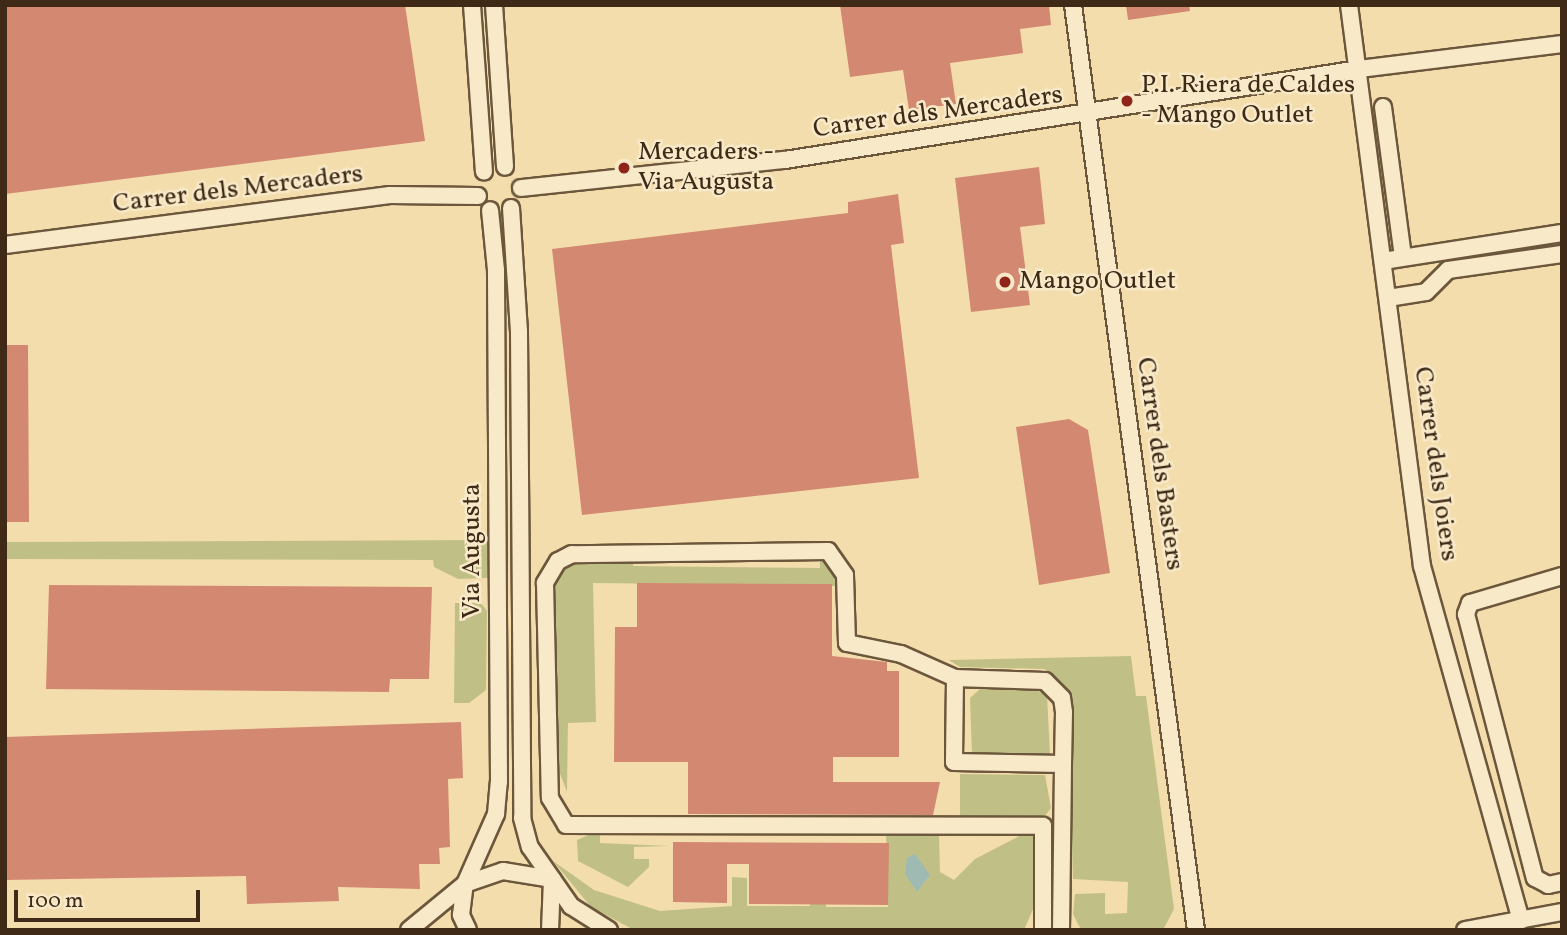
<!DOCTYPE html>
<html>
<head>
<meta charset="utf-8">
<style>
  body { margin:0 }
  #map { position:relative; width:1567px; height:935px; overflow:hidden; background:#f4ddac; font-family:Vollkorn,serif }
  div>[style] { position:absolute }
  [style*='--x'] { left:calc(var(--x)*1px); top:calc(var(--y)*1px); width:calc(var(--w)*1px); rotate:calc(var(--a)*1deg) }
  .green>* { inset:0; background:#c0c086 }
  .water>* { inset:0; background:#9fbab3 }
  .building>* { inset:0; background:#d38871 }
  .roads { filter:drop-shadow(2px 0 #6c573c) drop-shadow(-2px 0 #6c573c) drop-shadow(0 2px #6c573c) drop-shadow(0 -2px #6c573c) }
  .minor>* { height:16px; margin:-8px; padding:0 8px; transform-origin:8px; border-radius:8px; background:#f8e9c9 }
  .dots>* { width:19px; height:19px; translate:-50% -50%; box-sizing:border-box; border:4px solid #f8e9c9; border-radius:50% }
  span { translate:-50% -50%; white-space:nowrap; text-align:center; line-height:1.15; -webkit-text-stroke:5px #f8e9c9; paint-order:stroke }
  .poi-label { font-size:26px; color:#3e2a16 }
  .left { translate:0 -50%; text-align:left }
  .street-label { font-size:26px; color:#3e2a16 }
  .frame { position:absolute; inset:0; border:7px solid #3e2a16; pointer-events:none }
  .scale { position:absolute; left:14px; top:890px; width:186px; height:32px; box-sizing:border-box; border:4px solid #3e2a16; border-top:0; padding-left:9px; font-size:21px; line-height:24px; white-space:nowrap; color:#3e2a16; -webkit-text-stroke:5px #f8e9c9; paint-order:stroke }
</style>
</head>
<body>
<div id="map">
  <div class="green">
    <div style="clip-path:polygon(488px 540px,488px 578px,458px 579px,434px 567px,433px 560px,5px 559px,5px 542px)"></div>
    <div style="clip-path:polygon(633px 557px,633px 566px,820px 568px,820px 558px,834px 571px,836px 586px,593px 583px,596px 722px,568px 723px,567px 792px,556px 763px,553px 582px,576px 559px)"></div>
    <div style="clip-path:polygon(455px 603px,481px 603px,487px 611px,486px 690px,469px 703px,454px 703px)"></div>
    <div style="clip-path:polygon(1131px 656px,1136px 696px,1146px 696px,1174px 909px,1163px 930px,1081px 930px,1073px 914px,1075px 894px,1105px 893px,1105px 914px,1127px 913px,1128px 882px,1073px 879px,1067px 688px,1044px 669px,960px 667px,949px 660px)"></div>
    <div style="clip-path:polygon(981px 688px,1032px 688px,1047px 695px,1050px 755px,972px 755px,970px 698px)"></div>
    <div style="clip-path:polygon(960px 774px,1045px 775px,1051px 808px,1045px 816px,960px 816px)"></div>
    <div style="clip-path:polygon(600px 830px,600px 843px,670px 846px,634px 847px,634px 859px,649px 859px,649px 867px,628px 887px,578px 861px,577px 840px)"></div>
    <div style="clip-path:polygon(1027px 832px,1034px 836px,1034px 907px,1024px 930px,634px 930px,591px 907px,553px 861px,594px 890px,660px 911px,732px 906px,732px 877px,747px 878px,747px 906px,810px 906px,810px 878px,825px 878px,826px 907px,888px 907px,886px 833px,939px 834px,940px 872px,954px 880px,975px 859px)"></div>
  </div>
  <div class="water">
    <div style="clip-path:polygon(915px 854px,930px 875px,917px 892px,905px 874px,907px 858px)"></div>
  </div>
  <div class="building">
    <div style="clip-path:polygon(5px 5px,405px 5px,425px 141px,5px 194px)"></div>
    <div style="clip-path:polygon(840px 5px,1049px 5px,1051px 25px,1020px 29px,1023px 53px,950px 63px,956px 104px,909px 110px,903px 70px,850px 77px)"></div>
    <div style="clip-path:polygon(1126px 5px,1189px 5px,1190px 11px,1128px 20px)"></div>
    <div style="clip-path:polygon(1039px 167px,1045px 224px,1020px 227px,1030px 305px,971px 312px,955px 178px)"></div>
    <div style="clip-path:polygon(898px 194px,904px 243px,891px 245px,919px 478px,582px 515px,552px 249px,848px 213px,848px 202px)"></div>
    <div style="clip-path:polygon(5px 345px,28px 345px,29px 522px,5px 522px)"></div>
    <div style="clip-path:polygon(1069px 419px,1088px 430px,1110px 573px,1039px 585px,1016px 427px)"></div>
    <div style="clip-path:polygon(637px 583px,832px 584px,832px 656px,887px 662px,887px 671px,899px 671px,899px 757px,833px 757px,833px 782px,940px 782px,933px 815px,688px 814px,688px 762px,614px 762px,615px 627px,637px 627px)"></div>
    <div style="clip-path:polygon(49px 585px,432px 587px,429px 679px,390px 679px,389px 692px,46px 689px)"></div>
    <div style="clip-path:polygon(461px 722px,463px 778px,448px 779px,450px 847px,439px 848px,440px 864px,419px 864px,420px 889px,338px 887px,339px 901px,247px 904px,246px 876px,5px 880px,5px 737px)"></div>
    <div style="clip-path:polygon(673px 842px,889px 843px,888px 905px,749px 904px,749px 864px,727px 864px,727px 903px,673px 902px)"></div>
  </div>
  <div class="roads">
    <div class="minor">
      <div style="--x:472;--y:5;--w:167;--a:85.9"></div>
      <div style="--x:494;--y:5;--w:162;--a:86.1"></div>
      <div style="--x:1073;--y:5;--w:933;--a:82.43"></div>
      <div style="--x:1349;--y:5;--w:566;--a:82.59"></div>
      <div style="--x:1422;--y:566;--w:368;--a:74.4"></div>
      <div style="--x:1383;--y:107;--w:151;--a:82.4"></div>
      <div style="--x:521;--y:188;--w:265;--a:-6.1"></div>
      <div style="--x:785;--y:160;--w:581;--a:-9.01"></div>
      <div style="--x:1359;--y:69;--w:205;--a:-7"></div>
      <div style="--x:511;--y:208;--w:124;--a:86.3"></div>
      <div style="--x:519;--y:332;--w:486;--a:89.6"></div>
      <div style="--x:522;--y:818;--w:30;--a:75"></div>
      <div style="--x:530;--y:847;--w:72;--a:55.2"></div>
      <div style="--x:571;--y:906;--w:45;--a:32.3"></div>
      <div style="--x:5;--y:245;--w:388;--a:-7.4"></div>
      <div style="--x:390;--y:195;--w:88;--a:0.7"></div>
      <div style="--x:1383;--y:261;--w:181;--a:-8.9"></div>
      <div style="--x:1388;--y:298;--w:38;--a:-9"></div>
      <div style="--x:1426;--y:292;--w:31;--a:-45"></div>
      <div style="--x:1448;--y:270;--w:115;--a:-8"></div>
      <div style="--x:1562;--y:576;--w:96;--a:163.6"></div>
      <div style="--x:1470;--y:603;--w:12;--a:110"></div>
      <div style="--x:1466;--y:614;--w:273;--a:75.4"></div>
      <div style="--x:1535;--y:878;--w:15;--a:28"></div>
      <div style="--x:1548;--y:885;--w:14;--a:-12"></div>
      <div style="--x:955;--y:678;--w:59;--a:-156"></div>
      <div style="--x:901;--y:654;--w:55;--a:-168.5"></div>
      <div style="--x:847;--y:643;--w:68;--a:-91.7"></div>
      <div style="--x:845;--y:575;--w:29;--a:-125"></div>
      <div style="--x:828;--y:551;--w:256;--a:179.3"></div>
      <div style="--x:572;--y:554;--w:16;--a:153"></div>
      <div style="--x:558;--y:561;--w:26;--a:121"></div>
      <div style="--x:545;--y:583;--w:215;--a:88.7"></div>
      <div style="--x:550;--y:798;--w:31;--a:59"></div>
      <div style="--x:566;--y:825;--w:477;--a:0.1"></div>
      <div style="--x:1043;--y:826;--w:104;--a:90"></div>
      <div style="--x:409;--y:930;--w:72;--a:-39.4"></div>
      <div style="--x:465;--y:884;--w:77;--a:-66.1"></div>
      <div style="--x:496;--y:814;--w:32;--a:-85"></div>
      <div style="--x:499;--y:782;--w:512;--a:-90.34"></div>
      <div style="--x:496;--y:270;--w:60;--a:-95.7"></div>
      <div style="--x:468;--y:930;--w:17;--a:-115"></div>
      <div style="--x:461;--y:915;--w:31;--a:-83"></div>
      <div style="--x:465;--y:884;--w:40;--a:-18.9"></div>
      <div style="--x:503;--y:871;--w:50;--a:9.3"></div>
      <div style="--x:552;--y:879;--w:51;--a:92.2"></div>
      <div style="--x:1061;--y:930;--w:166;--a:-89.3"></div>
      <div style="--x:1063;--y:764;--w:52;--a:-88.9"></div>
      <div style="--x:1064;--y:712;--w:14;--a:-98"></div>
      <div style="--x:1062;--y:698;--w:24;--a:-135"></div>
      <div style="--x:1045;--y:681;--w:90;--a:-178.1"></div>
      <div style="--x:955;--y:678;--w:84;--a:90.7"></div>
      <div style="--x:954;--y:762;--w:109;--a:1.1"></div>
      <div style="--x:1465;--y:930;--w:99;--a:-10.5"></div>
    </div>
  </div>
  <div class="dots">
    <div style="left:1127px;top:101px;background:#8f2418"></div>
    <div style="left:624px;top:168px;background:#8f2418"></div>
    <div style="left:1005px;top:282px;background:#8f2418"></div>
  </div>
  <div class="poi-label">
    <span class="left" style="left:1141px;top:101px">P.I. Riera de Caldes<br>- Mango Outlet</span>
    <span class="left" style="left:638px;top:168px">Mercaders -<br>Via Augusta</span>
    <span class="left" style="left:1019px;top:282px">Mango Outlet</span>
  </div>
  <div class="street-label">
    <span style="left:938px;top:113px;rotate:-8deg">Carrer dels Mercaders</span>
    <span style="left:238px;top:190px;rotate:-7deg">Carrer dels Mercaders</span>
    <span style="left:1159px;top:464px;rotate:82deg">Carrer dels Basters</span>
    <span style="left:1435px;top:464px;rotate:82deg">Carrer dels Joiers</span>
    <span style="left:473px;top:551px;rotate:-90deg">Via Augusta</span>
  </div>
  <div class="frame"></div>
  <div class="scale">100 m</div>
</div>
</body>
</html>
